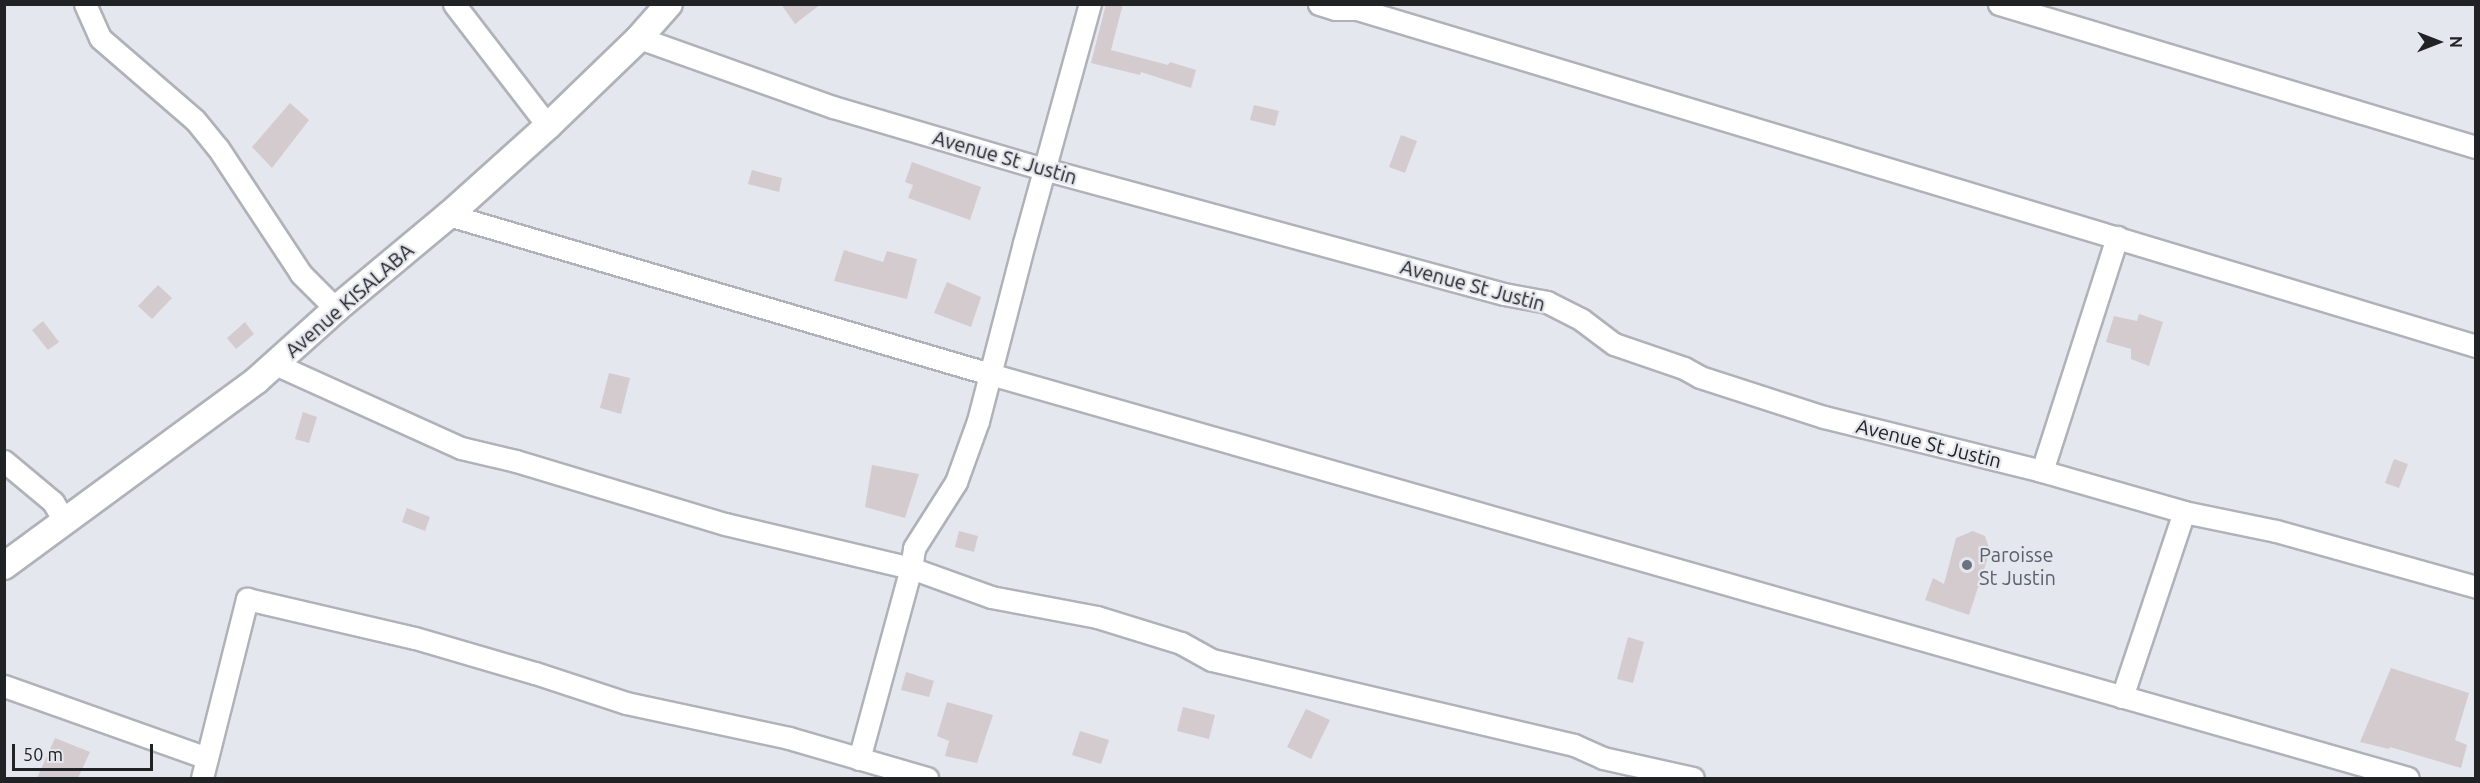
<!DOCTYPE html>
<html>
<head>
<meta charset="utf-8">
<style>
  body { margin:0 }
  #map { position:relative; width:2480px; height:783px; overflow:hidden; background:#e4e7ee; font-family:Ubuntu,sans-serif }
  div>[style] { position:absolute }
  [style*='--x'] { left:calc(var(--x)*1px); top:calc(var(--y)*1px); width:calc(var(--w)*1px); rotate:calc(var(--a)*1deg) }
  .building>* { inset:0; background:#d4cbce }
  .roads { filter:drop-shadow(2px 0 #b0b2b9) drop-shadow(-2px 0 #b0b2b9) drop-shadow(0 2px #b0b2b9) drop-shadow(0 -2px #b0b2b9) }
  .minor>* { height:21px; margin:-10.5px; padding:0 10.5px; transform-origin:10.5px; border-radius:10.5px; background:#fff }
  .tertiary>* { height:26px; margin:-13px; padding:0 13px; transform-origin:13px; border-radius:13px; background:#fff }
  .dots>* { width:16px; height:16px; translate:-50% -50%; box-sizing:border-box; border:3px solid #e4e7ee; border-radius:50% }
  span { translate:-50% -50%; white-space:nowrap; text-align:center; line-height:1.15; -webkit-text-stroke:4.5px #e4e7ee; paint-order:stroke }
  .street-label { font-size:20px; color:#212224 }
  .worship-label { font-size:20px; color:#5b616d }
  .left { translate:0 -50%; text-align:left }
  .frame { position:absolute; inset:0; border:6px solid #212224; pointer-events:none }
  .north { position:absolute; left:2408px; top:12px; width:60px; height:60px; -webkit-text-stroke:4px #e4e7ee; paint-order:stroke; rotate:90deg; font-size:16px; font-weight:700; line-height:24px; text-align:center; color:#212224 }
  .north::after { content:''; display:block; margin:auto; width:21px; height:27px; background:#212224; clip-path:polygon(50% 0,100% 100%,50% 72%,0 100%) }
  .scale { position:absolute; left:12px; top:744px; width:141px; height:27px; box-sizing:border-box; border:3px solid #212224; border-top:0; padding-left:8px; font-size:18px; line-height:21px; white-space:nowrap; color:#212224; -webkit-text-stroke:4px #e4e7ee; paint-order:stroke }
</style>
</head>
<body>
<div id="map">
  <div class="building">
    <div style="clip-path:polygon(781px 4px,821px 4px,795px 24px)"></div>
    <div style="clip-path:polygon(1106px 4px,1123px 4px,1111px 50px,1168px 65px,1170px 62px,1196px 70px,1191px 88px,1141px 72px,1140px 75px,1091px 63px)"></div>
    <div style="clip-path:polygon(290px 103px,309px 120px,272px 168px,252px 147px)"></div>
    <div style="clip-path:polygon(1254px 105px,1279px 111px,1275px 126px,1250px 120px)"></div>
    <div style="clip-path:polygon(1401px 135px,1417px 141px,1405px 173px,1389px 167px)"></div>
    <div style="clip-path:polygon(912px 162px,981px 187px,970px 220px,908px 198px,913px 185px,905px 182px)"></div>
    <div style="clip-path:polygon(752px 170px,782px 178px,779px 192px,748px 184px)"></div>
    <div style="clip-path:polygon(844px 250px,883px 262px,887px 251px,917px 259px,907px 299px,834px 281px)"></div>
    <div style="clip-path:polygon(947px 282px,981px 297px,971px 327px,934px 313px)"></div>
    <div style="clip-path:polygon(158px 285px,172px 298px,152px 319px,138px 306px)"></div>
    <div style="clip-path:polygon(2139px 314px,2163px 322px,2149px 366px,2131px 359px,2131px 349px,2106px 342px,2114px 316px,2137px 321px)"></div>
    <div style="clip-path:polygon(43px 321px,59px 342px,48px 350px,32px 330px)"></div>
    <div style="clip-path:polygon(245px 322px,254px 334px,236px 349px,227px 338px)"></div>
    <div style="clip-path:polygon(609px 373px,630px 378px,621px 414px,600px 408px)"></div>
    <div style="clip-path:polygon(303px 412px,317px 417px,309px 443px,295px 439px)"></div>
    <div style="clip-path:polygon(2394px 459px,2408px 464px,2399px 488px,2385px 483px)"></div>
    <div style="clip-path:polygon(872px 465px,919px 474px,905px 518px,865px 507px)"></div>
    <div style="clip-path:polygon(407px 508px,430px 517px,425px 531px,402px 522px)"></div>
    <div style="clip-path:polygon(959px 531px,978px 536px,974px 552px,955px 547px)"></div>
    <div style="clip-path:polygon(1973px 531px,1985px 536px,1990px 551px,1969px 615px,1925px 600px,1933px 578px,1944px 584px,1956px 538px)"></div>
    <div style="clip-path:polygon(1628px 637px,1644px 642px,1633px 683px,1617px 679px)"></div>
    <div style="clip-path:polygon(2391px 668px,2469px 693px,2455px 740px,2467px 745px,2461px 768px,2390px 747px,2389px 749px,2360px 742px)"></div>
    <div style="clip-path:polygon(906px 672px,934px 681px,929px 697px,901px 690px)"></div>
    <div style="clip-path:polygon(947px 702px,993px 715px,977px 763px,945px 756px,949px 741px,937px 736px)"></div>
    <div style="clip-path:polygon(1183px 707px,1215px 715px,1209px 739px,1177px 731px)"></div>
    <div style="clip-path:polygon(1306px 709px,1330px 720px,1311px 759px,1287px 747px)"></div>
    <div style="clip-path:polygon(1080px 731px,1109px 740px,1101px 764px,1072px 755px)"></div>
    <div style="clip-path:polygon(55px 738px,90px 752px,78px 778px,37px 778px)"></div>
  </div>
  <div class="roads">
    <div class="minor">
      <div style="--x:85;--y:4;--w:37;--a:66"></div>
      <div style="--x:100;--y:38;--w:125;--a:40.8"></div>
      <div style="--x:195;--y:120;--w:36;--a:51"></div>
      <div style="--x:218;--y:148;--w:151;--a:56.6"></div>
      <div style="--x:301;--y:274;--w:49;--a:45"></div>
      <div style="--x:454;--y:4;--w:154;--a:52.4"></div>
      <div style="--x:1319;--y:4;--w:17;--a:17"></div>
      <div style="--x:1335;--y:9;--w:22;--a:0"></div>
      <div style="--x:1357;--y:9;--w:1169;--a:16.76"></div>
      <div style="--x:1999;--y:4;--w:498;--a:16.7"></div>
      <div style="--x:639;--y:38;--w:206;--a:19.6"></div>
      <div style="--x:833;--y:107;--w:220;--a:16.4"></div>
      <div style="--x:1044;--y:169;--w:477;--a:15.2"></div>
      <div style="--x:1504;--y:294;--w:44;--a:10.5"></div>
      <div style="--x:1547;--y:302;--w:39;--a:27"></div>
      <div style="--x:1582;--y:320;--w:40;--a:37"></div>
      <div style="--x:1614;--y:344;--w:74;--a:18.9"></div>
      <div style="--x:1684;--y:368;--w:18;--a:29"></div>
      <div style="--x:1700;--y:377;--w:130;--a:17.9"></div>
      <div style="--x:1824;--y:417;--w:220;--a:13.9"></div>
      <div style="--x:2038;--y:470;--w:152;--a:16"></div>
      <div style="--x:2184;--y:512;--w:94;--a:11.7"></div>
      <div style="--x:2276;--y:531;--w:208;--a:15.6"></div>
      <div style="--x:449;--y:215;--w:564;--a:16.38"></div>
      <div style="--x:990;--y:374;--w:1474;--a:15.9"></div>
      <div style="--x:275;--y:364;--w:204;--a:24.3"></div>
      <div style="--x:461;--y:448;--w:57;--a:13.3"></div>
      <div style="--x:516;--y:461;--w:218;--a:16.8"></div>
      <div style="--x:725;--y:524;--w:191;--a:13.3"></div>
      <div style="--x:911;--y:568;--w:85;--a:19.9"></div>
      <div style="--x:991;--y:597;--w:108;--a:10.7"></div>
      <div style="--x:1097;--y:617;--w:88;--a:17.2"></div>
      <div style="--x:1181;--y:643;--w:35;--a:29"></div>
      <div style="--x:1212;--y:660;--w:372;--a:13.2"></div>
      <div style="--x:1574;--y:745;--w:32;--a:24"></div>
      <div style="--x:1603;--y:758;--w:92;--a:12.5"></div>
      <div style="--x:4;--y:461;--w:64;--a:39.9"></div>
      <div style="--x:53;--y:502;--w:21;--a:59"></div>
      <div style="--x:2042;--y:471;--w:246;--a:-72.2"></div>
      <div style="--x:4;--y:686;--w:215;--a:19.5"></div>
      <div style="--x:2122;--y:697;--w:195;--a:-71.5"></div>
      <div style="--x:859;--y:759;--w:198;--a:-74.8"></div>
      <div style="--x:911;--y:568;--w:20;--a:-81"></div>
      <div style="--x:914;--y:548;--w:78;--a:-57.5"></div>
      <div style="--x:956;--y:482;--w:65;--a:-70.2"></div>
      <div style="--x:978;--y:421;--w:184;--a:-75.5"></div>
      <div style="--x:1024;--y:243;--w:248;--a:-74.6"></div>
      <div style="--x:202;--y:778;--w:185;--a:-75.9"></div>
      <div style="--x:247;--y:599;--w:172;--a:13.1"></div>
      <div style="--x:415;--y:638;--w:125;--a:16.3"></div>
      <div style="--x:535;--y:673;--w:96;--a:18.2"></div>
      <div style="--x:626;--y:703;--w:167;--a:12.1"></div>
      <div style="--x:789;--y:738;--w:144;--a:16.2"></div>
    </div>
    <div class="tertiary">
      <div style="--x:4;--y:566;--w:314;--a:-36.3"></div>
      <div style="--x:257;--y:380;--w:106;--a:-41.9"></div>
      <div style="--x:336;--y:309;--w:147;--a:-39.8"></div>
      <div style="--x:449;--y:215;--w:133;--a:-42"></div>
      <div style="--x:548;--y:126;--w:127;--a:-44"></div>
      <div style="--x:639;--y:38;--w:45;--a:-48.6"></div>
    </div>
  </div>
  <div class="dots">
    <div style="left:1967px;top:565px;background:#6b7280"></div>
  </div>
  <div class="street-label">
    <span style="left:1005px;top:157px;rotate:16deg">Avenue St Justin</span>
    <span style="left:1473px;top:285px;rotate:15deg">Avenue St Justin</span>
    <span style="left:349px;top:300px;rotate:-41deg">Avenue KISALABA</span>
    <span style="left:1929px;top:443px;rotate:14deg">Avenue St Justin</span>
  </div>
  <div class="worship-label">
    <span class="left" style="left:1979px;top:566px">Paroisse<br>St Justin</span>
  </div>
  <div class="frame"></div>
  <div class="north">N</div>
  <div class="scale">50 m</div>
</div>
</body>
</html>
